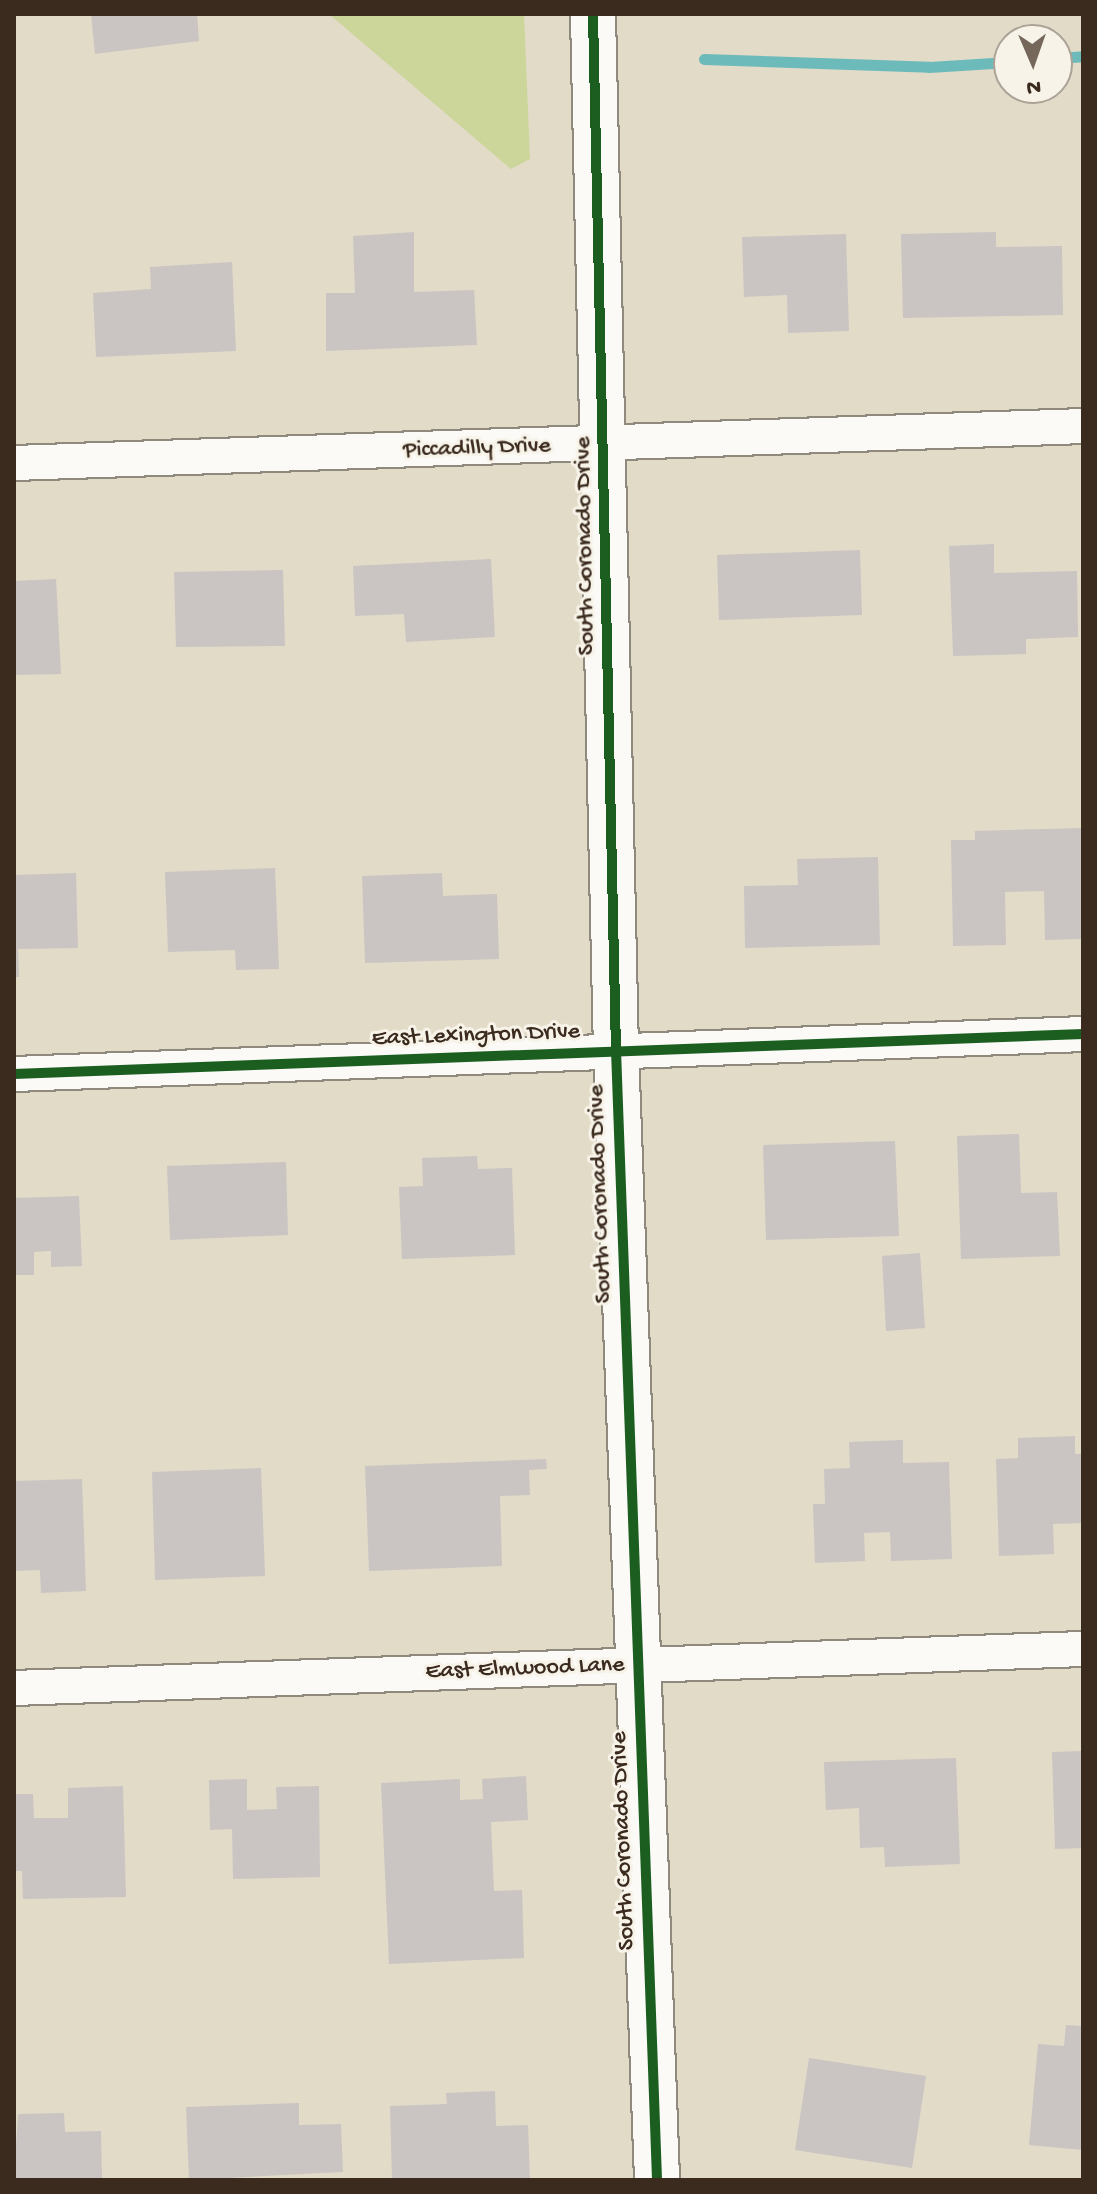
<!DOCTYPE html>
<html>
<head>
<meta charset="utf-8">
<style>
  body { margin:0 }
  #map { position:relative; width:1097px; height:2194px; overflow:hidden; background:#e2dbc8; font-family:"Gochi Hand",sans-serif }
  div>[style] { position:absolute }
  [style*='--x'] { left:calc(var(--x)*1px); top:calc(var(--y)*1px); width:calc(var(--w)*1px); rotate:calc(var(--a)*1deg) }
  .green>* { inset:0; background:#ccd69a }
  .stream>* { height:11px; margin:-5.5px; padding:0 5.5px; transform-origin:5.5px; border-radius:5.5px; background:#6dbabb }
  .building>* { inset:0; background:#cac4c3 }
  .roads { filter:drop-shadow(2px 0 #90897d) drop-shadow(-2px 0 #90897d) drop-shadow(0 2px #90897d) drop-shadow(0 -2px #90897d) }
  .street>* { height:34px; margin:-17px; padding:0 17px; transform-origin:17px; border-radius:17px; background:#fbfaf7 }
  .secondary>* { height:44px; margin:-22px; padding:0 22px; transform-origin:22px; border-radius:22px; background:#fbfaf7 }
  .cycleway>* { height:10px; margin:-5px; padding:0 5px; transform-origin:5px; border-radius:5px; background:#1b5e20 }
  span { translate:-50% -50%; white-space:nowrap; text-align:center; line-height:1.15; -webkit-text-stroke:6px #f7f3e8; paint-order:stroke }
  .street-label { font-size:24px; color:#3b2a1e }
  .frame { position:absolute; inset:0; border:16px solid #3b2a1e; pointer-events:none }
  .north { position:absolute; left:993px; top:24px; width:80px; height:80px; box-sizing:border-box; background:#f7f3e8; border:2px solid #aca397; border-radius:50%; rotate:178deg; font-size:22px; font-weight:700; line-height:32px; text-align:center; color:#3b2a1e }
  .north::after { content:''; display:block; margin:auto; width:28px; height:36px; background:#75685a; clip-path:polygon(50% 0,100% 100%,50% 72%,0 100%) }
</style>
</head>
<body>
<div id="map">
  <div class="green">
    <div style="clip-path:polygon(329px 14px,524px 14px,530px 159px,511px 169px)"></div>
  </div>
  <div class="stream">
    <div style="--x:1057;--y:58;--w:26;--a:-4"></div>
    <div style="--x:704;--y:59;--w:225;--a:2"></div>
    <div style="--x:929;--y:67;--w:80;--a:-3.6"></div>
  </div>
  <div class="building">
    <div style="clip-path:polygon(91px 14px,197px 14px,199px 41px,95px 54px)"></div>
    <div style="clip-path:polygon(414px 232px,414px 292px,474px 290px,477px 345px,326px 351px,326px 293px,355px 293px,353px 236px)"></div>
    <div style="clip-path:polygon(996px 232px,996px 247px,1062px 246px,1063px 315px,903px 318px,901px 234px)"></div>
    <div style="clip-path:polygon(846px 234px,849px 331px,788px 333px,787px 295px,744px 297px,742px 237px)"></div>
    <div style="clip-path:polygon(232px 262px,236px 351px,96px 357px,93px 293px,151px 289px,150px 267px)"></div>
    <div style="clip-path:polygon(994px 544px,994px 573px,1077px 571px,1078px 637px,1026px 639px,1026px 654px,953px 656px,949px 546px)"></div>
    <div style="clip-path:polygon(860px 550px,862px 615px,719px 620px,717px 555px)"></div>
    <div style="clip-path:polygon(491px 559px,495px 637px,406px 642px,404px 614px,355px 616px,353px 566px)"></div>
    <div style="clip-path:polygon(283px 570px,285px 646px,176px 647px,174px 572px)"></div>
    <div style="clip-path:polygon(56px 579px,61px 674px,14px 675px,14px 581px)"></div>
    <div style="clip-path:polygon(1083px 828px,1083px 939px,1045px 940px,1044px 891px,1005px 892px,1006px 945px,953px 946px,951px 840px,975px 840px,975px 831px)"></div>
    <div style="clip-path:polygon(878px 857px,880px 945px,745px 948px,744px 886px,798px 885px,797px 859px)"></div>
    <div style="clip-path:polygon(275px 868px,279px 969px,236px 970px,235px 950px,168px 952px,165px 872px)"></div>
    <div style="clip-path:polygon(76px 873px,78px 948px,18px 949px,19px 977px,14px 977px,14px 875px)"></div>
    <div style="clip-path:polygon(442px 873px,443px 896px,497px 894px,499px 959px,365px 963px,362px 876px)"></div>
    <div style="clip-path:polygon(1019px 1134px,1021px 1193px,1057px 1192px,1060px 1256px,961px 1259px,957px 1136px)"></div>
    <div style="clip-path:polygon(895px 1141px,899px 1236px,766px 1240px,763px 1145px)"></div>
    <div style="clip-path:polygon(477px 1156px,478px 1169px,512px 1168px,515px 1255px,402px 1259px,399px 1187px,423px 1186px,422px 1158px)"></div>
    <div style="clip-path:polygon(286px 1162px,288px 1235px,170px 1240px,167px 1166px)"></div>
    <div style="clip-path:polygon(79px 1196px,82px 1266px,51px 1267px,51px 1251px,34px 1252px,34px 1275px,14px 1275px,14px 1198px)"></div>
    <div style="clip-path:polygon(920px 1253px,925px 1328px,886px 1331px,882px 1256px)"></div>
    <div style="clip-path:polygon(1075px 1436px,1075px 1454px,1083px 1454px,1083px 1523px,1053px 1524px,1054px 1554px,999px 1556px,996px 1459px,1018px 1458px,1018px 1438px)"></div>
    <div style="clip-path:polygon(903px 1440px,903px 1463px,949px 1462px,952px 1559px,891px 1561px,890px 1532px,864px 1533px,865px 1561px,815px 1563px,813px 1504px,825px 1504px,824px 1469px,850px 1468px,849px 1442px)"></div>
    <div style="clip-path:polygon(546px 1459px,547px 1469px,529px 1470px,530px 1495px,500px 1496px,502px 1566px,369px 1571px,365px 1466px)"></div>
    <div style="clip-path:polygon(261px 1468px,265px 1576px,155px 1580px,152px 1472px)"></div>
    <div style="clip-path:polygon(82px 1479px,86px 1591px,41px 1593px,40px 1570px,14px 1571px,14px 1481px)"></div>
    <div style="clip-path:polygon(1083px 1751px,1083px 1848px,1055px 1849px,1052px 1752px)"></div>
    <div style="clip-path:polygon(956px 1758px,960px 1864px,885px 1867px,884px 1847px,860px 1848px,859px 1808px,826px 1810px,824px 1762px)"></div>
    <div style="clip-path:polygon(526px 1776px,528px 1820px,491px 1822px,494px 1891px,522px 1890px,524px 1958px,389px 1964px,381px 1783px,460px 1779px,460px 1800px,483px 1799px,482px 1779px)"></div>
    <div style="clip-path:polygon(247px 1779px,247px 1810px,277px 1809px,276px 1787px,319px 1786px,320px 1877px,233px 1879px,232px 1829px,210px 1830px,209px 1780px)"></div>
    <div style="clip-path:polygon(123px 1786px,126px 1897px,23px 1899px,22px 1871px,14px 1871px,14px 1794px,33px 1794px,34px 1818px,68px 1818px,68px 1788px)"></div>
    <div style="clip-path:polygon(1066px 2025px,1083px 2026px,1083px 2150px,1029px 2145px,1038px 2044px,1064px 2046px)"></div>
    <div style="clip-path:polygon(809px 2058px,926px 2076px,912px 2168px,795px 2150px)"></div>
    <div style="clip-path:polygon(495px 2091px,496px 2126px,528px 2125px,530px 2180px,392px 2180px,390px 2106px,447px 2104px,446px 2093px)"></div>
    <div style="clip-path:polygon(299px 2103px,299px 2125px,341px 2124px,343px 2172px,189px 2180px,186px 2107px)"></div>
    <div style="clip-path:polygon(64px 2113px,65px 2132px,101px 2131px,102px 2180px,14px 2180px,18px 2114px)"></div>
  </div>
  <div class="roads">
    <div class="street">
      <div style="--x:14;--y:463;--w:1070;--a:-1.98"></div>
      <div style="--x:14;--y:1074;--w:1070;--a:-2.14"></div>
      <div style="--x:14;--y:1688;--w:1070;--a:-2.09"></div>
    </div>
    <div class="secondary">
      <div style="--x:593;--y:14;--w:1036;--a:88.73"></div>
      <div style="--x:616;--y:1050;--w:1131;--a:87.92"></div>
    </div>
  </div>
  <div class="cycleway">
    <div style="--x:593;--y:14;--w:1036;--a:88.73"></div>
    <div style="--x:616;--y:1050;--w:1131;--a:87.92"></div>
    <div style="--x:14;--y:1074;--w:1070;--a:-2.14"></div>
  </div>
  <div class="street-label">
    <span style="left:477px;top:449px;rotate:-2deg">Piccadilly Drive</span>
    <span style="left:586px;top:546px;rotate:-91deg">South Coronado Drive</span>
    <span style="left:476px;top:1036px;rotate:-2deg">East Lexington Drive</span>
    <span style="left:601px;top:1194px;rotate:-92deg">South Coronado Drive</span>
    <span style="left:525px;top:1669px;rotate:-2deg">East Elmwood Lane</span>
    <span style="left:624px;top:1841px;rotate:-92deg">South Coronado Drive</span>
  </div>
  <div class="frame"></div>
  <div class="north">N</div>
</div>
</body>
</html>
